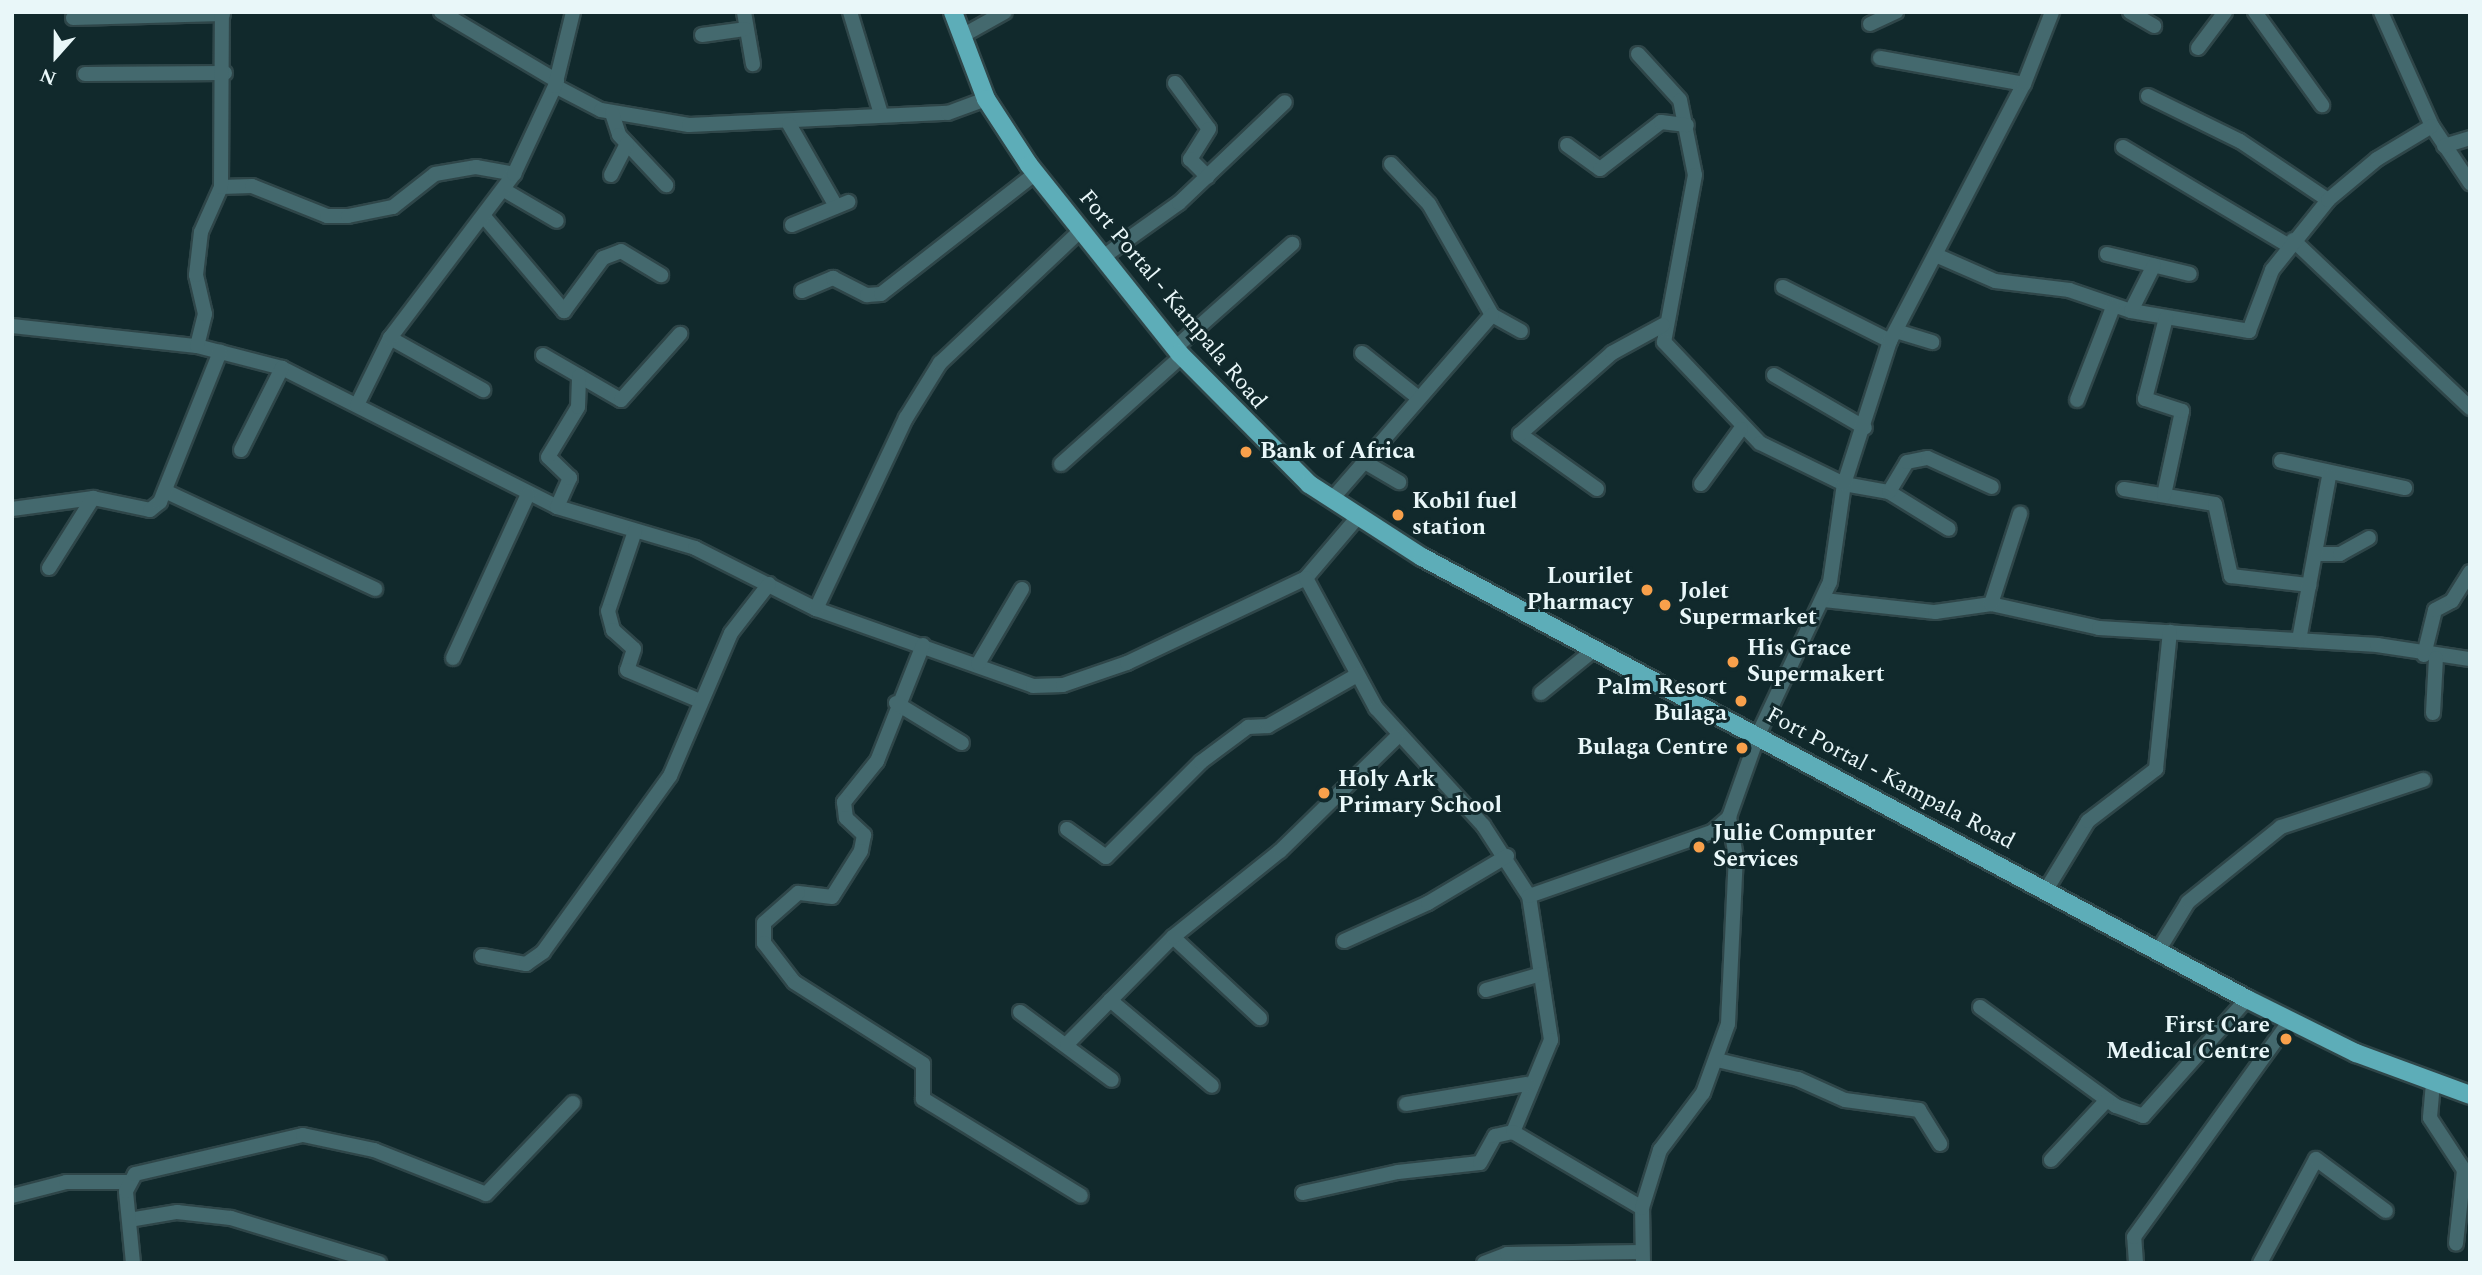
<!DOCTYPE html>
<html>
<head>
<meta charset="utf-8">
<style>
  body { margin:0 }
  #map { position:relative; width:2482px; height:1275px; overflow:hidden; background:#11292c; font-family:Spectral,serif }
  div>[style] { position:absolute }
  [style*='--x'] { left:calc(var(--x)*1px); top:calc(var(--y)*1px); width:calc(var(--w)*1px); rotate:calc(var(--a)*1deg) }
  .roads { filter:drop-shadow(2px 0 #2f4649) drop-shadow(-2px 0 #2f4649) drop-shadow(0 2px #2f4649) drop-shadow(0 -2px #2f4649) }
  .street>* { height:14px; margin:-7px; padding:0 7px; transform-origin:7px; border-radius:7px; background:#44696e }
  .primary>* { height:18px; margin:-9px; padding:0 9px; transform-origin:9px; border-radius:9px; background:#5dadb8 }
  .dots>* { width:19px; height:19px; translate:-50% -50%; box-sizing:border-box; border:4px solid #11292c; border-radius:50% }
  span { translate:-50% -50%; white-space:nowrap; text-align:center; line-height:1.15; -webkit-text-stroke:6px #11292c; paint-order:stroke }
  .street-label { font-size:23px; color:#e9f7f9 }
  .poi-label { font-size:23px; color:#e9f7f9; font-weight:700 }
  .left { translate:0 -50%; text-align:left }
  .right { translate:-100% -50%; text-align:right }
  .frame { position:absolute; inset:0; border:14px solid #e9f7f9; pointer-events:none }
  .north { position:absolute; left:21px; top:21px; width:70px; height:70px; -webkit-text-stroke:5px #11292c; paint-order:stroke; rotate:201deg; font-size:19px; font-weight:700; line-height:28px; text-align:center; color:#e9f7f9 }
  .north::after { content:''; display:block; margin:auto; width:24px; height:32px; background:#e9f7f9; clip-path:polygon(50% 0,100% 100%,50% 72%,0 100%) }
</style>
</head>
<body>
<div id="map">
  <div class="roads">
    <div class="street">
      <div style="--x:441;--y:12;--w:135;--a:30.7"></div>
      <div style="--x:744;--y:12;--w:53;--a:80.2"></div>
      <div style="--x:850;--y:12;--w:107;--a:73.1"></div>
      <div style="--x:2130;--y:12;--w:28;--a:30"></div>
      <div style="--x:2255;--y:12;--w:115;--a:54.2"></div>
      <div style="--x:2381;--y:12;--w:125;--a:65.9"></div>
      <div style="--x:2432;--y:126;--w:69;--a:56.3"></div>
      <div style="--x:73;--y:18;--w:150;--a:-1.5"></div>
      <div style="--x:1870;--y:24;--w:29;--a:-25"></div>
      <div style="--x:702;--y:35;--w:43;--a:-7.9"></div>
      <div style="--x:962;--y:36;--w:49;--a:-29.2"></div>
      <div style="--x:2198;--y:48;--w:45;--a:-53.1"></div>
      <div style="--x:1638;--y:54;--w:62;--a:47.6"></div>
      <div style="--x:1680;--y:100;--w:76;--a:78.7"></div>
      <div style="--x:1695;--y:175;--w:170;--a:100.5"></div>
      <div style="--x:1664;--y:342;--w:139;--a:46.5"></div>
      <div style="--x:1760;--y:443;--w:93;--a:26"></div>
      <div style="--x:1844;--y:484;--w:46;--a:10.1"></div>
      <div style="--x:1889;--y:492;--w:70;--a:31.7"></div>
      <div style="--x:1880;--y:58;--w:146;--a:10.2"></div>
      <div style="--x:85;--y:74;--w:140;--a:-0.4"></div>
      <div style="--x:1175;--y:83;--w:57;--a:53.5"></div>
      <div style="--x:1209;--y:129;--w:36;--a:122"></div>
      <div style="--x:1190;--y:159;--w:25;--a:45"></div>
      <div style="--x:555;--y:86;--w:52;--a:27.6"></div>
      <div style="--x:601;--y:110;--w:89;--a:9.7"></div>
      <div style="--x:689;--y:125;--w:259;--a:-2.7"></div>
      <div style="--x:948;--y:113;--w:40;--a:-20.2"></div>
      <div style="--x:2148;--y:96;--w:102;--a:26.1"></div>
      <div style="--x:2240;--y:141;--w:106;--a:33.8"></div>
      <div style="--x:612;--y:113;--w:23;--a:72"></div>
      <div style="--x:619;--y:135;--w:69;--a:46.8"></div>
      <div style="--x:789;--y:124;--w:95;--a:60.2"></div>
      <div style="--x:1567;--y:145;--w:41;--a:36"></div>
      <div style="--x:1600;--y:169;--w:77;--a:-37.6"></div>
      <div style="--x:1661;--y:122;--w:26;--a:7"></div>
      <div style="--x:2444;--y:146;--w:27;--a:-17"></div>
      <div style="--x:2123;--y:147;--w:193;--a:30.8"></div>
      <div style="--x:1391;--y:164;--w:55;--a:46.5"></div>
      <div style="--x:1429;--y:204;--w:128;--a:60.4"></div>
      <div style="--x:1492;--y:315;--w:33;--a:29"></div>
      <div style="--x:611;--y:175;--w:35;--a:-63"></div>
      <div style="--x:221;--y:187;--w:31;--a:-2"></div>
      <div style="--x:252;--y:186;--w:81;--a:21.8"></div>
      <div style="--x:327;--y:216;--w:21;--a:0"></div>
      <div style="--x:348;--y:216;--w:46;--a:-11.3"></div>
      <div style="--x:393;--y:207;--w:53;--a:-38.2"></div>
      <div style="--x:435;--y:174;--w:42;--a:-9.7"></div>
      <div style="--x:476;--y:167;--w:39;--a:10"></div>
      <div style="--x:504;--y:190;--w:61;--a:30.3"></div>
      <div style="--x:486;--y:219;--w:121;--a:49.7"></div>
      <div style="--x:564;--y:311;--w:66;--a:-53.7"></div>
      <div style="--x:603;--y:258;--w:19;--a:-21"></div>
      <div style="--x:621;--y:251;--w:47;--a:31"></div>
      <div style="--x:792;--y:225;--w:61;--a:-22.3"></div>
      <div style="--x:2293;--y:240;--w:244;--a:43.5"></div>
      <div style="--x:2107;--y:254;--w:85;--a:13.5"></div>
      <div style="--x:1938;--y:256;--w:62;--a:23.7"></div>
      <div style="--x:1995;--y:281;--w:75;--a:6.9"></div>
      <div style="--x:2069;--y:290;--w:65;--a:18.7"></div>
      <div style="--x:2131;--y:311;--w:120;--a:9.6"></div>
      <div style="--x:2249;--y:331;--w:65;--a:-69.3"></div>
      <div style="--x:2272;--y:270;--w:90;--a:-51.3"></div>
      <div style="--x:2328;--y:200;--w:64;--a:-39.9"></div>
      <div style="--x:2377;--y:159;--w:64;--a:-31"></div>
      <div style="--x:1103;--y:257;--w:93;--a:-35.4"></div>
      <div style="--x:1179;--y:203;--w:146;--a:-43.6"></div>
      <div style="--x:1783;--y:287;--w:120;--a:26.8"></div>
      <div style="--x:802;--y:291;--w:34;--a:-23"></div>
      <div style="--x:833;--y:278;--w:38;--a:27"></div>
      <div style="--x:867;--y:295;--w:14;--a:-4"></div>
      <div style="--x:881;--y:294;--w:197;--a:-38"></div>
      <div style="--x:2131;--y:311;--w:51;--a:-63.4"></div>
      <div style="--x:12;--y:326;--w:186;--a:6.2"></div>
      <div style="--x:197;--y:346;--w:88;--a:14.5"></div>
      <div style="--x:282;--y:368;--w:308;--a:26.8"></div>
      <div style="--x:557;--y:507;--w:144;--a:16.5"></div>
      <div style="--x:695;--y:548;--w:136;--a:26.8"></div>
      <div style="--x:816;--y:609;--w:230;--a:19.5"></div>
      <div style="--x:1033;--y:686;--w:30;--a:-2"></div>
      <div style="--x:1063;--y:685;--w:68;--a:-19"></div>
      <div style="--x:1127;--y:663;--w:198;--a:-25.4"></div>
      <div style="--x:1896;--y:331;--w:38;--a:17"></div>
      <div style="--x:390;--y:338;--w:107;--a:29.2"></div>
      <div style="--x:197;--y:346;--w:33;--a:-76"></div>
      <div style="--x:205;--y:314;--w:40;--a:-103"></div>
      <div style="--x:196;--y:275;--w:43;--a:-83.4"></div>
      <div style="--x:201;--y:232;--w:49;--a:-66"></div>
      <div style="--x:221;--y:187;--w:175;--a:-89.7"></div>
      <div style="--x:1175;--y:348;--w:157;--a:-41.6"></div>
      <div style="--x:1362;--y:353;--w:69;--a:38.5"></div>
      <div style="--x:543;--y:355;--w:90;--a:30"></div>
      <div style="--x:621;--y:400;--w:89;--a:-48.2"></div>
      <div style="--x:1774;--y:375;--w:105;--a:30.2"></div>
      <div style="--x:2077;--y:400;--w:100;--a:-68.8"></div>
      <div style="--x:357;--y:405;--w:75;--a:-63.8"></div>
      <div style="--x:390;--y:338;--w:206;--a:-52.9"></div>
      <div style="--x:514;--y:174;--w:97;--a:-65"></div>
      <div style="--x:555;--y:86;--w:76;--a:-76.3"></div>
      <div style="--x:241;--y:450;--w:92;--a:-63.4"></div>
      <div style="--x:1363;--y:461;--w:42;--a:30.3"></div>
      <div style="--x:2281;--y:461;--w:127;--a:12.3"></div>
      <div style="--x:1061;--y:464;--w:162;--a:-41.8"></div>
      <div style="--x:1701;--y:484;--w:68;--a:-54"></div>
      <div style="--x:1597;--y:489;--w:95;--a:-144.5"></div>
      <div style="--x:1520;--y:434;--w:123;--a:-41.4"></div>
      <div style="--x:1612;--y:353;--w:58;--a:-28.8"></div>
      <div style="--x:2124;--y:489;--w:92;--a:9.4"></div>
      <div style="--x:2215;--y:504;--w:74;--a:77.5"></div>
      <div style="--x:2231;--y:576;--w:79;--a:6.6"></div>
      <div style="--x:165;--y:491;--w:232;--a:25"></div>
      <div style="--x:1889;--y:492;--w:35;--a:-59"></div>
      <div style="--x:1907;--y:462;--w:21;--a:-11"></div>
      <div style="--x:1928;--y:458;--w:70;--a:24.4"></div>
      <div style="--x:2164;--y:495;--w:86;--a:-77.9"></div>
      <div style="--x:2182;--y:411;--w:39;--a:-162"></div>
      <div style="--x:2145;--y:399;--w:84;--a:-75.5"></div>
      <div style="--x:1332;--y:499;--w:244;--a:-49"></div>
      <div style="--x:557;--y:507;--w:32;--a:-66"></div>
      <div style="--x:570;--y:478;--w:30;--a:-136"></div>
      <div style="--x:548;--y:457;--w:58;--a:-59"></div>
      <div style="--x:578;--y:407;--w:31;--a:-88"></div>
      <div style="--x:12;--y:509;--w:82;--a:-7.7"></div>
      <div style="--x:93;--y:498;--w:58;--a:11.9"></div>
      <div style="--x:150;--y:510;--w:13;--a:-39"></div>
      <div style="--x:160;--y:502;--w:162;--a:-68.2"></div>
      <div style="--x:1357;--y:518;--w:79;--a:130.4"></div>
      <div style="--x:1306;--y:578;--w:148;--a:61.7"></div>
      <div style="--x:1376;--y:708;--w:159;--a:47.6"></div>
      <div style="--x:1483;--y:825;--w:85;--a:57.1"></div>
      <div style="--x:1529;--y:896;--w:146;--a:81.3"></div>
      <div style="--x:1551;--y:1040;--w:100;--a:112.4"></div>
      <div style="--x:635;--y:531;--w:84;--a:108.6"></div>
      <div style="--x:608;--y:611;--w:20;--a:75"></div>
      <div style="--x:613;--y:630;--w:28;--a:42"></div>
      <div style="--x:634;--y:649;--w:22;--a:108"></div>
      <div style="--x:627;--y:670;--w:79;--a:23"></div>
      <div style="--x:2315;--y:554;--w:25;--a:0"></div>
      <div style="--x:2340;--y:554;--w:33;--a:-29"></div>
      <div style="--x:49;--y:568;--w:83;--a:-57.8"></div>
      <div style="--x:1824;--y:600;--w:112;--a:6.2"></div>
      <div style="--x:1935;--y:612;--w:57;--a:-8.1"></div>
      <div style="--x:1991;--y:604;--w:111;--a:12.5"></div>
      <div style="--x:2099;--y:628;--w:279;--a:3.5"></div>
      <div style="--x:2377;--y:645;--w:94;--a:8.6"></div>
      <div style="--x:1991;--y:604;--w:95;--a:-72.1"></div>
      <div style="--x:816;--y:609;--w:211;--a:-64.8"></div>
      <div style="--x:906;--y:418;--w:65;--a:-58.3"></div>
      <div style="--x:940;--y:363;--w:192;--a:-43.3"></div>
      <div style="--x:2299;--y:640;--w:167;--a:-79.6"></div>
      <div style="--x:923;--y:645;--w:125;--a:111.6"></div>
      <div style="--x:877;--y:761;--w:53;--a:128.8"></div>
      <div style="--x:844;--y:802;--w:16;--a:83"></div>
      <div style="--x:846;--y:818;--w:25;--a:43"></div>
      <div style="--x:864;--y:835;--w:16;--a:101"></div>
      <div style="--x:861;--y:851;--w:54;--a:122.2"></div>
      <div style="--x:832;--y:897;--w:34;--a:-173"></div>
      <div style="--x:798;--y:893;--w:45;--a:138.6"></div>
      <div style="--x:764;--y:923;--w:20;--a:90"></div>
      <div style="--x:764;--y:943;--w:49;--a:52.4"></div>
      <div style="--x:794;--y:982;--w:153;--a:32.4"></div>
      <div style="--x:923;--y:1064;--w:35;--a:90"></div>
      <div style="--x:923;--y:1099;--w:185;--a:31.5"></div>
      <div style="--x:2424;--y:655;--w:46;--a:-76.3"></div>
      <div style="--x:2435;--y:610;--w:19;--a:-28"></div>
      <div style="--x:2452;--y:601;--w:34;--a:-58"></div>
      <div style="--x:453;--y:658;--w:180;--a:-65.4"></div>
      <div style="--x:978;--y:664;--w:87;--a:-59.6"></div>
      <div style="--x:1541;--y:693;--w:70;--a:-39.2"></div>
      <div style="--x:896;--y:703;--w:77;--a:31.2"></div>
      <div style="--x:2433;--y:713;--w:55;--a:-86.9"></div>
      <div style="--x:1067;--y:829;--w:48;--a:35.7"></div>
      <div style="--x:1106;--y:857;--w:134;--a:-45"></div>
      <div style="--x:1201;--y:762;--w:59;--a:-36.7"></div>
      <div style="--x:1248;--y:727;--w:20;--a:-3"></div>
      <div style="--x:1268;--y:726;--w:103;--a:-29.8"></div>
      <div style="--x:2046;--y:890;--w:81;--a:-58.7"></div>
      <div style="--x:2088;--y:821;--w:86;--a:-37.4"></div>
      <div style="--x:2156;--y:769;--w:138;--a:-84.2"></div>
      <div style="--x:1529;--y:896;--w:194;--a:-19.3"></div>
      <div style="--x:1712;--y:832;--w:23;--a:-41"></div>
      <div style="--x:1173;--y:937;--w:119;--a:43"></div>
      <div style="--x:1344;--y:941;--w:92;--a:-24.3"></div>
      <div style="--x:1428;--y:903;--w:92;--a:-30.7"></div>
      <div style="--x:2158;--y:951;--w:57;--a:-58.5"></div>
      <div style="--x:2188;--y:902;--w:119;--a:-38.9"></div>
      <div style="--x:2281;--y:827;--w:150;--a:-18.3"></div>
      <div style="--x:482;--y:956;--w:45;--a:10.3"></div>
      <div style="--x:526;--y:964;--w:21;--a:-35"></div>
      <div style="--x:543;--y:952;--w:217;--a:-54.2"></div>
      <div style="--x:670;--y:776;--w:155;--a:-66.9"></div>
      <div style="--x:731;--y:633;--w:62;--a:-52.2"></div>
      <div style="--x:1486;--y:990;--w:57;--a:-16.2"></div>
      <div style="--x:1110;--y:1000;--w:133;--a:40.1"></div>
      <div style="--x:1980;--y:1007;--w:168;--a:36.1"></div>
      <div style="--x:2116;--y:1106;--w:29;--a:20"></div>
      <div style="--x:2143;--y:1116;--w:157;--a:-48.4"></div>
      <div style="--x:1020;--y:1012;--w:114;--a:36.5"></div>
      <div style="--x:1067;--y:1044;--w:151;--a:-45.3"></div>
      <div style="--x:1173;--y:937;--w:137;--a:-38.8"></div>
      <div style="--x:1280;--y:851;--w:163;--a:-44.3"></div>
      <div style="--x:1717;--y:1060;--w:83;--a:13.2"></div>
      <div style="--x:1798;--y:1079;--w:51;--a:24.1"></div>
      <div style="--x:1845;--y:1100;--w:75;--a:7.7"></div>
      <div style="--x:1919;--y:1110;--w:40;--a:58"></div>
      <div style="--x:2433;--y:1083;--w:35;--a:95"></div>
      <div style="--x:2430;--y:1118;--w:62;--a:56.8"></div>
      <div style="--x:2464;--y:1170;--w:74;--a:96.2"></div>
      <div style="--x:1406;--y:1104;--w:123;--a:-9.4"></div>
      <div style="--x:2051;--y:1160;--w:82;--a:-47"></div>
      <div style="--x:1303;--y:1193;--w:97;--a:-12.5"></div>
      <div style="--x:1398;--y:1172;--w:82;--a:-6.3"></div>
      <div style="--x:1480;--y:1163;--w:31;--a:-61"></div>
      <div style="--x:1495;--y:1136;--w:18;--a:-13"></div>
      <div style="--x:1513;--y:1132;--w:150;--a:30.5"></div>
      <div style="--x:12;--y:1196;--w:56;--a:-14.5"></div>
      <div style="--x:66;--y:1182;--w:62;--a:0"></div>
      <div style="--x:129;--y:1220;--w:49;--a:-9.5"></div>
      <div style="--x:177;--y:1212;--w:54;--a:6.3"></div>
      <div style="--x:231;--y:1218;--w:155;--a:16.9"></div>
      <div style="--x:133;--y:1263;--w:72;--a:-95.6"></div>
      <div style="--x:126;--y:1191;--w:19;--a:-62"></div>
      <div style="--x:135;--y:1174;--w:172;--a:-13.1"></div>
      <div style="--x:303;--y:1135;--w:73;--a:11.9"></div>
      <div style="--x:374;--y:1150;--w:120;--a:21.4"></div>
      <div style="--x:486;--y:1194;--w:126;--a:-46.3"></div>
      <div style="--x:1484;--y:1263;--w:25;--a:-21"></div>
      <div style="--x:1507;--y:1254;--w:133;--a:-0.9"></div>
      <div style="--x:1643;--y:1263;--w:55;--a:-91"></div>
      <div style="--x:1642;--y:1208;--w:61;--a:-72.8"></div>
      <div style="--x:1660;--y:1150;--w:71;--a:-53"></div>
      <div style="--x:1703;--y:1093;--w:73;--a:-70.1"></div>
      <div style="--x:1728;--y:1024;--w:167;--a:-87.3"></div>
      <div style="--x:1736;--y:857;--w:41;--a:-99.9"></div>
      <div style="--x:1729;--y:817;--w:87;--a:-70.5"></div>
      <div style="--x:1758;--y:735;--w:169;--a:-64.8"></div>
      <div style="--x:1830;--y:582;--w:99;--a:-81.9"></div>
      <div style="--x:1844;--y:484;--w:150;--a:-72.2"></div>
      <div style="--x:1890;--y:341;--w:290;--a:-62.5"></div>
      <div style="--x:2024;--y:84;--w:77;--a:-68.7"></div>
      <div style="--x:2136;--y:1263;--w:26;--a:-94"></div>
      <div style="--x:2134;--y:1237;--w:266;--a:-54.2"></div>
      <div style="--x:2260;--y:1263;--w:118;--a:-61.7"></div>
      <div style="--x:2316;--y:1159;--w:87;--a:36.6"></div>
    </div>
    <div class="primary">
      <div style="--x:953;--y:12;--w:93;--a:69.2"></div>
      <div style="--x:986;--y:99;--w:79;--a:56.9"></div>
      <div style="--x:1029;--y:165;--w:241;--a:51.4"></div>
      <div style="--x:1179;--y:353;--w:185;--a:45.2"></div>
      <div style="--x:1309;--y:484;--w:135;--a:32.9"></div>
      <div style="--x:1422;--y:557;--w:936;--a:28.18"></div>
      <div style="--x:2247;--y:999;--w:122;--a:26.4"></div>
      <div style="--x:2356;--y:1053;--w:121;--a:20.2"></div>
    </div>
  </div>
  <div class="dots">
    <div style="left:1246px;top:452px;background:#f8a04b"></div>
    <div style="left:1398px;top:515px;background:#f8a04b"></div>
    <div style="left:1647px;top:590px;background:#f8a04b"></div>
    <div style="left:1665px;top:605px;background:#f8a04b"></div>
    <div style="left:1733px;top:662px;background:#f8a04b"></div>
    <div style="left:1741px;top:701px;background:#f8a04b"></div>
    <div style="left:1742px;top:748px;background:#f8a04b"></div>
    <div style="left:1324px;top:793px;background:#f8a04b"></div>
    <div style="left:1699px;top:847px;background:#f8a04b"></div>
    <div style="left:2286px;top:1039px;background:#f8a04b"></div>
  </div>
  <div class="street-label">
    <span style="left:1172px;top:300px;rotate:50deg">Fort Portal - Kampala Road</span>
    <span style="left:1890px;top:779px;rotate:28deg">Fort Portal - Kampala Road</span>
  </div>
  <div class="poi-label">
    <span class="left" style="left:1260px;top:452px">Bank of Africa</span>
    <span class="left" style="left:1412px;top:515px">Kobil fuel<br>station</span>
    <span class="right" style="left:1633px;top:590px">Lourilet<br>Pharmacy</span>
    <span class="left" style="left:1679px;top:605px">Jolet<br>Supermarket</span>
    <span class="left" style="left:1747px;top:662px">His Grace<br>Supermakert</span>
    <span class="right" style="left:1727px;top:701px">Palm Resort<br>Bulaga</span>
    <span class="right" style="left:1728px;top:748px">Bulaga Centre</span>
    <span class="left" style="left:1338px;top:793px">Holy Ark<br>Primary School</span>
    <span class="left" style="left:1713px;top:847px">Julie Computer<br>Services</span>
    <span class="right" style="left:2270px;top:1039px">First Care<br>Medical Centre</span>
  </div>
  <div class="frame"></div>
  <div class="north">N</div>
</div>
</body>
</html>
